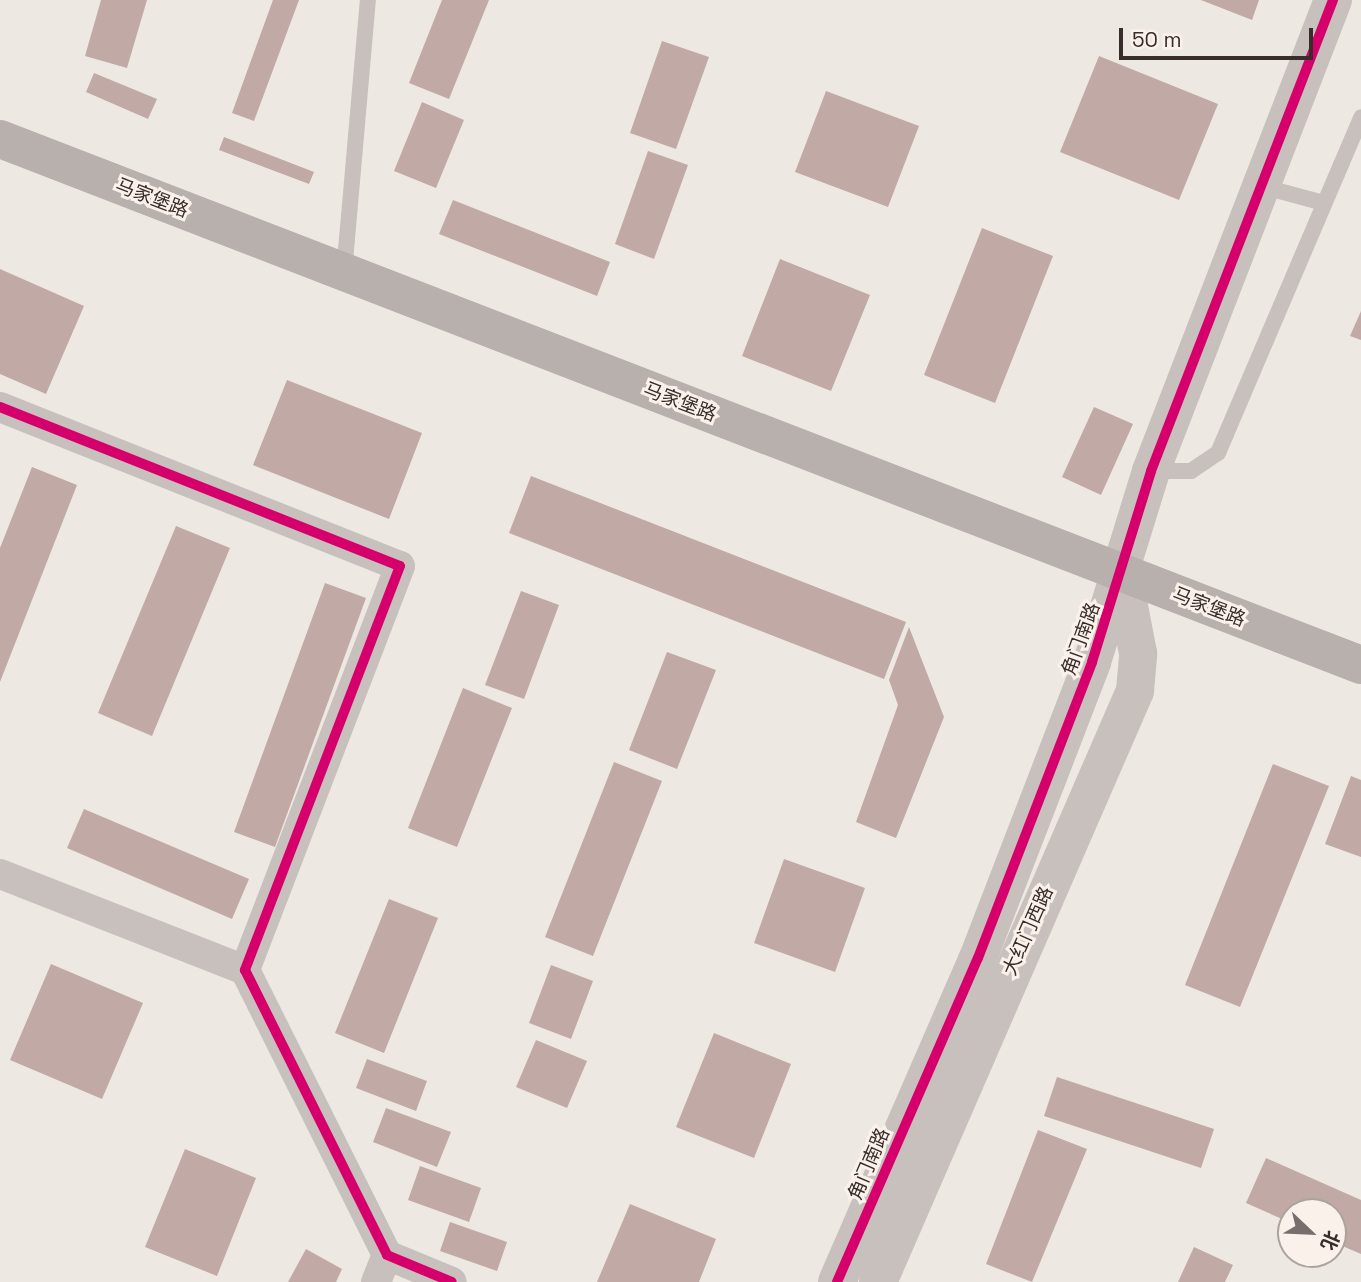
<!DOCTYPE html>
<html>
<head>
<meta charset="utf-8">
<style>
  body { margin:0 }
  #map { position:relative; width:1361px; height:1282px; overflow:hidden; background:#eee8e3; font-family:"Space Grotesk","Noto Sans SC",sans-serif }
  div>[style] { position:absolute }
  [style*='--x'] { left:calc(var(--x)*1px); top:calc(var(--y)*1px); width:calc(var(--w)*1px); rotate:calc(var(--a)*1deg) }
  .building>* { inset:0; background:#c1aaa5 }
  .service>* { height:16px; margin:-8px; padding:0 8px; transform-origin:8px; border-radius:8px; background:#c7c0bc }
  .minor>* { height:30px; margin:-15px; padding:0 15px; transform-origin:15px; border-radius:15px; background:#c7c0bc }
  .tertiary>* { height:38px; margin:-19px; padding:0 19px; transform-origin:19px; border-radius:19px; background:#c7c0bc }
  .secondary>* { height:38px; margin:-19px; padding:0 19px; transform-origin:19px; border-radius:19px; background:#b8b0ac }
  .cycleway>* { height:10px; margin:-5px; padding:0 5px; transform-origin:5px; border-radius:5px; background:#d6006c }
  span { translate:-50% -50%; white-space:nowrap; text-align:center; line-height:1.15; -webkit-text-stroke:6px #faf1eb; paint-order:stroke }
  .street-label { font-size:19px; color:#382d2a }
  .north { position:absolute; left:1277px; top:1198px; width:70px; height:70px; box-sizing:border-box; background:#faf1eb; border:2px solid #aca39e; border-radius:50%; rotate:113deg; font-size:19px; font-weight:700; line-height:28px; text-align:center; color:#382d2a }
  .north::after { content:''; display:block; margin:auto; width:24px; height:32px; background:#786e6b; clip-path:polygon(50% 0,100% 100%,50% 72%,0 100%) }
  .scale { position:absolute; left:1119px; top:28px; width:194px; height:32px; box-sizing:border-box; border:4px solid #382d2a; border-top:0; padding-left:9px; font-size:21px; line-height:24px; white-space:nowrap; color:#382d2a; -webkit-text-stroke:5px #faf1eb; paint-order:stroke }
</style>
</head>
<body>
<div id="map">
  <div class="building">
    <div style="clip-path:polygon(101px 0,147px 0,127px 68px,85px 56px)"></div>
    <div style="clip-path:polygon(273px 0,299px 0,254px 121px,232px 113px)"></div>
    <div style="clip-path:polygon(442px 0,489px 0,449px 99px,409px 83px)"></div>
    <div style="clip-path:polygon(1201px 0,1259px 0,1252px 20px)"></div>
    <div style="clip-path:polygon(662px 41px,709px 57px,676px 149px,630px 133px)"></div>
    <div style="clip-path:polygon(1099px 56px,1218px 104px,1179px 200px,1060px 152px)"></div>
    <div style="clip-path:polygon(94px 73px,157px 99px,148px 119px,86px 92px)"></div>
    <div style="clip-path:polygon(826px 91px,919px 126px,888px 207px,795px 172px)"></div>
    <div style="clip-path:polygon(422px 102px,464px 120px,436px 188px,394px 171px)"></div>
    <div style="clip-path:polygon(224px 137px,314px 172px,309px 184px,219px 150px)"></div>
    <div style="clip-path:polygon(648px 151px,688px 165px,654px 259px,615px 244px)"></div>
    <div style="clip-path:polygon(453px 200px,610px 262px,597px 296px,439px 234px)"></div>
    <div style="clip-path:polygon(982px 228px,1053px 256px,995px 403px,924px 375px)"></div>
    <div style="clip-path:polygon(780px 259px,870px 295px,831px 391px,742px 356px)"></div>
    <div style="clip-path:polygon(0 269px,84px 306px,46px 394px,0 374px)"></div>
    <div style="clip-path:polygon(1361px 311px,1361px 340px,1350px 336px)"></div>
    <div style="clip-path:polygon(287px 380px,422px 433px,389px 519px,253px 465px)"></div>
    <div style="clip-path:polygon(1094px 407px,1133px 424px,1101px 495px,1062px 477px)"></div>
    <div style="clip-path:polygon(32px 467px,77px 485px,0 682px,0 548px)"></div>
    <div style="clip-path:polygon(531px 476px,906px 622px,884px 679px,509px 533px)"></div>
    <div style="clip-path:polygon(176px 526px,230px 548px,152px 736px,98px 713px)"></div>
    <div style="clip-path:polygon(325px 583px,366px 598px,275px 847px,234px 832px)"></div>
    <div style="clip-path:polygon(521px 591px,559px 605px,524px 699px,485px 685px)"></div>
    <div style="clip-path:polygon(909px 627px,944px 717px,896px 838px,856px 822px,898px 705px,889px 680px)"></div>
    <div style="clip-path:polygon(667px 652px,716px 670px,677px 769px,629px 750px)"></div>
    <div style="clip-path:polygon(463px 688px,512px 708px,457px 847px,408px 828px)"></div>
    <div style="clip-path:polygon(614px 762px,662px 781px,593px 956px,545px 937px)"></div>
    <div style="clip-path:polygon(1273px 764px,1329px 786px,1240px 1007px,1185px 985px)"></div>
    <div style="clip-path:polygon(1351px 776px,1361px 780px,1361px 857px,1325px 844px)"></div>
    <div style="clip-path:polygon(84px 809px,249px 879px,232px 919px,67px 848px)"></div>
    <div style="clip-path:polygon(784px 859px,865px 888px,835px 972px,754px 943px)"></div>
    <div style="clip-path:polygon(389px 899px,438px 918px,384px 1053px,335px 1033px)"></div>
    <div style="clip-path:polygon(51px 964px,143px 1003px,102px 1099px,10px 1060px)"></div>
    <div style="clip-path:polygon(551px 965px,593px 981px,571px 1039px,529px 1023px)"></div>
    <div style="clip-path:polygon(714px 1033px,791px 1064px,754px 1158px,676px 1127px)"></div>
    <div style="clip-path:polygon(536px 1040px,587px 1061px,567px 1108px,516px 1087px)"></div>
    <div style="clip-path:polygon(367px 1059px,427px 1081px,416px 1111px,356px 1088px)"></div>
    <div style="clip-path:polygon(1057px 1077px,1214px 1129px,1201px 1168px,1044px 1116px)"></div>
    <div style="clip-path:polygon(386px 1108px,451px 1132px,437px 1167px,373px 1142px)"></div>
    <div style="clip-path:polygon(1038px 1130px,1087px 1149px,1032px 1282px,986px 1264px)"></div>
    <div style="clip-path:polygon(185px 1149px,256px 1178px,217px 1276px,145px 1247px)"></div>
    <div style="clip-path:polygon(1266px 1158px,1361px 1200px,1361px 1254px,1333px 1242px,1333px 1212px,1291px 1212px,1291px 1223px,1246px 1203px)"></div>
    <div style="clip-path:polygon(420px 1166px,481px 1188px,469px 1222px,408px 1200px)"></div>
    <div style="clip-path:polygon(630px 1204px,716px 1239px,699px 1282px,597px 1282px)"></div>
    <div style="clip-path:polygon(450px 1222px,507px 1242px,497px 1271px,440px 1251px)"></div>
    <div style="clip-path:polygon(1194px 1247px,1233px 1265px,1225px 1282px,1178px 1282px)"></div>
    <div style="clip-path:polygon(306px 1249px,342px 1269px,336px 1282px,288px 1282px)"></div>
  </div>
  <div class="service">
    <div style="--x:1261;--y:186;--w:65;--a:15.1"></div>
    <div style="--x:344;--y:273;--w:274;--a:-85"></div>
    <div style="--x:1151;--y:471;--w:40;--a:0"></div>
    <div style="--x:1191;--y:471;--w:32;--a:-34"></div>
    <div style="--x:1218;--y:453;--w:365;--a:-66.9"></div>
  </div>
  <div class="minor">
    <div style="--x:0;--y:407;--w:430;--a:21.7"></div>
    <div style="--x:400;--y:566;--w:433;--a:111"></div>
    <div style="--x:245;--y:970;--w:318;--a:63.5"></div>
    <div style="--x:387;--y:1255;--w:70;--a:22.6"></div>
    <div style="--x:0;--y:874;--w:263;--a:21.4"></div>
    <div style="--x:376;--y:1282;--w:29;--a:-68"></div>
  </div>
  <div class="tertiary">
    <div style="--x:837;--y:1282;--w:353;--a:-66.5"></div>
    <div style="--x:978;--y:958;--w:317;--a:-68.9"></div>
    <div style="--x:1092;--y:662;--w:200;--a:-72.8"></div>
    <div style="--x:1151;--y:471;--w:505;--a:-68.87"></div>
    <div style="--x:878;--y:1282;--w:644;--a:-66.5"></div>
    <div style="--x:1135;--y:691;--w:38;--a:-85"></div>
    <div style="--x:1138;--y:653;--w:79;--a:-100.9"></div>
  </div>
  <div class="secondary">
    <div style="--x:0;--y:139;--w:1459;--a:21.13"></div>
  </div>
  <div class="cycleway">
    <div style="--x:0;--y:407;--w:430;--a:21.7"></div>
    <div style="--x:400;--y:566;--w:433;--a:111"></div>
    <div style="--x:245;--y:970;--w:318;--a:63.5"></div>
    <div style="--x:387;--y:1255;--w:70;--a:22.6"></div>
    <div style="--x:837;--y:1282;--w:353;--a:-66.5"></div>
    <div style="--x:978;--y:958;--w:317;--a:-68.9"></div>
    <div style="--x:1092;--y:662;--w:200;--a:-72.8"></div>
    <div style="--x:1151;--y:471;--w:505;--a:-68.87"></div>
  </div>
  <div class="street-label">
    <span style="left:152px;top:198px;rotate:21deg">马家堡路</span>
    <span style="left:680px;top:402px;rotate:21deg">马家堡路</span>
    <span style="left:1209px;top:607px;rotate:21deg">马家堡路</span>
    <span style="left:1081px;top:639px;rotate:-70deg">角门南路</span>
    <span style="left:1028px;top:931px;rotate:-66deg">大红门西路</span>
    <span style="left:869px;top:1164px;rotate:-67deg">角门南路</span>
  </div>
  <div class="north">北</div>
  <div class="scale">50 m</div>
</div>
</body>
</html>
